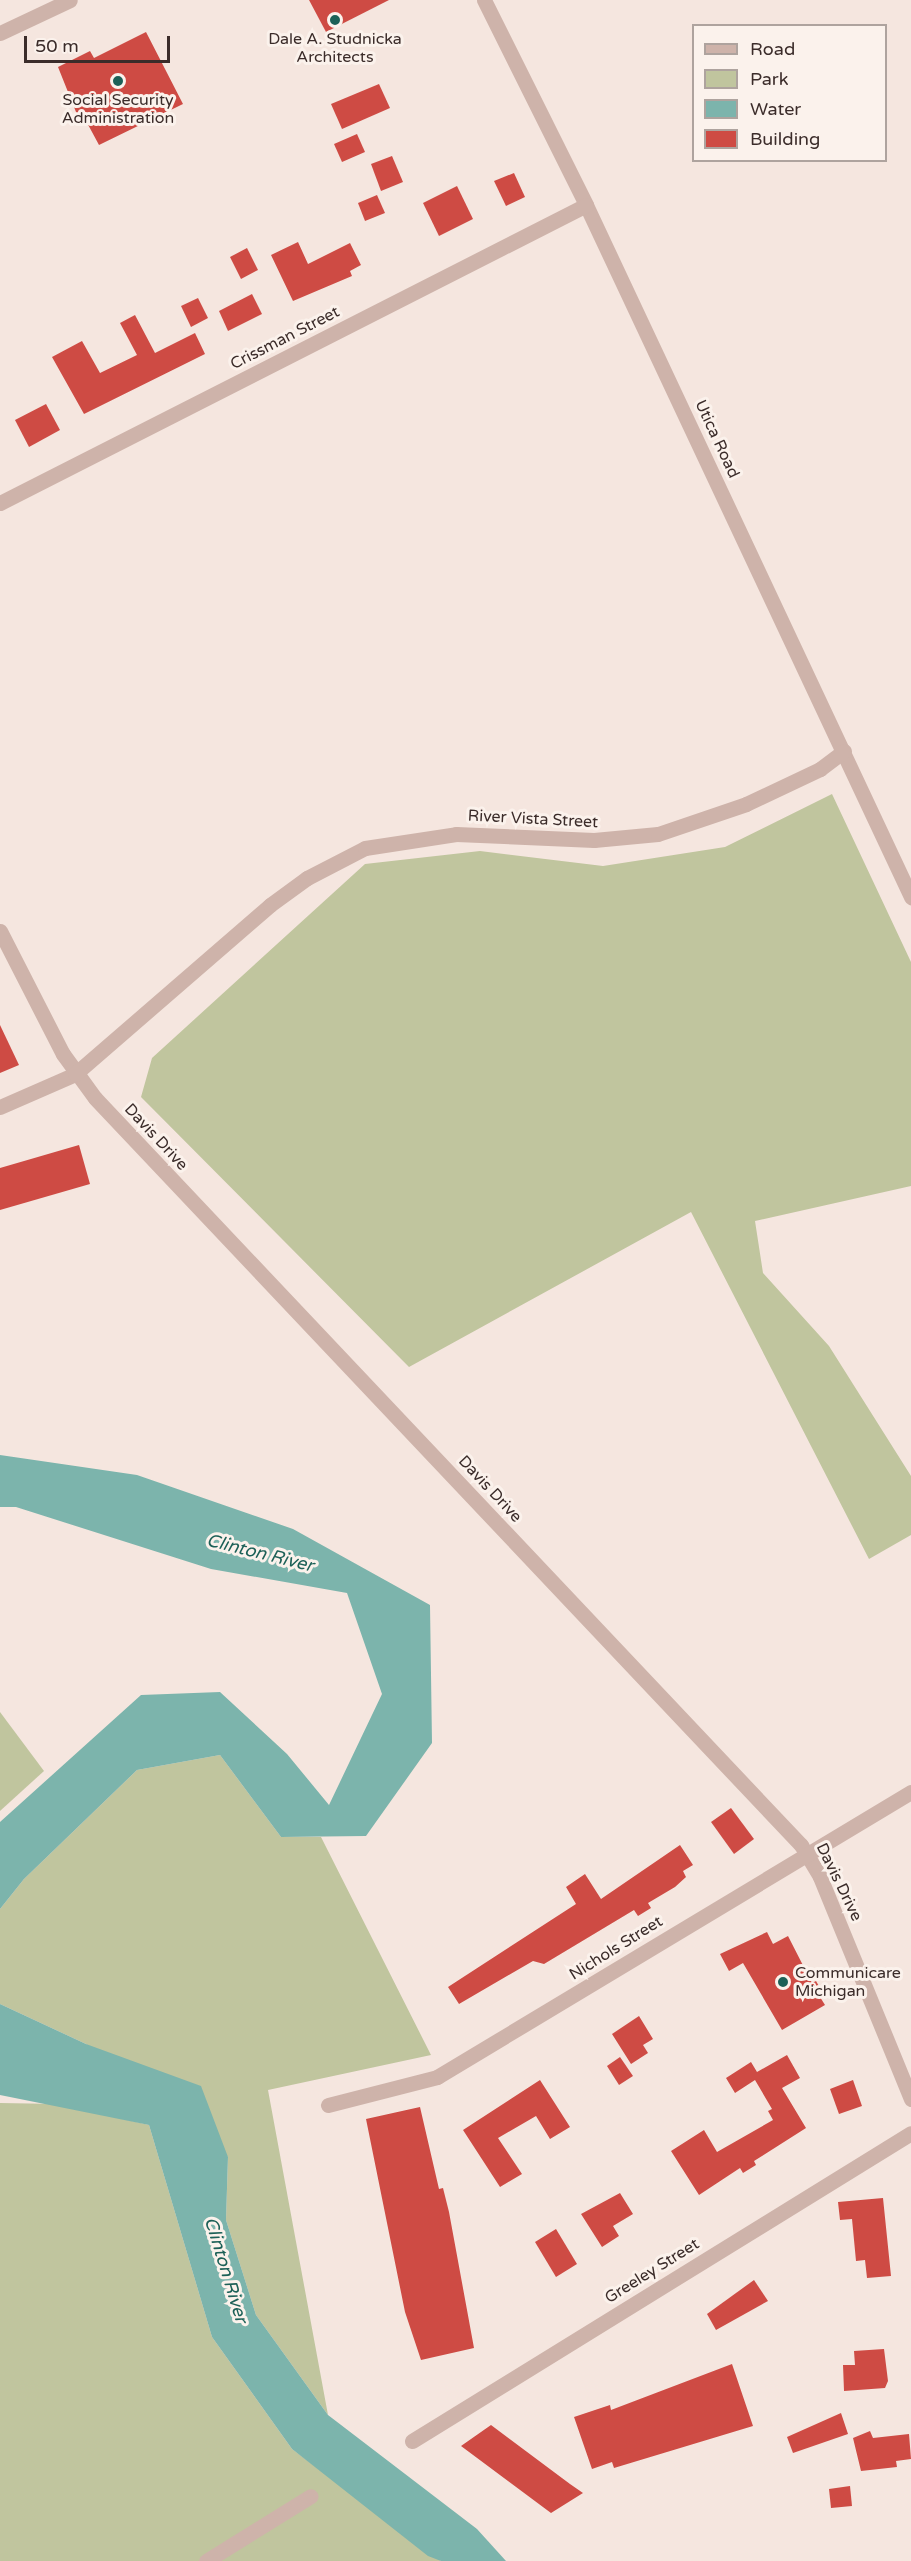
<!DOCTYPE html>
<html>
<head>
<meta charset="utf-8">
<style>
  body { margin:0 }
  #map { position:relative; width:911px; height:2561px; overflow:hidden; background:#f5e6df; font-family:"Varela Round",sans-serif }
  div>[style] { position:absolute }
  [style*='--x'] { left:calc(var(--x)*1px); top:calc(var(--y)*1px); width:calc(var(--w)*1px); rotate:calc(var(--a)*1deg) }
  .green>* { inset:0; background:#c0c59e }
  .water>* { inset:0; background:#7cb4ac }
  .building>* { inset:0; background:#ce4b44 }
  .minor>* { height:15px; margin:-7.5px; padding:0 7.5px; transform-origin:7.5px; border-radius:7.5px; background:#ceb3aa }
  .dots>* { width:16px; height:16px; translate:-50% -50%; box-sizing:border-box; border:3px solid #fbf2ec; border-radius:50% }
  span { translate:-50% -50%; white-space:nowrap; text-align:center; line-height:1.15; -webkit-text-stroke:6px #fbf2ec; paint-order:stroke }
  .poi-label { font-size:16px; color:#3b2c2a }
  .left { translate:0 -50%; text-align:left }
  .street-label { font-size:16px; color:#3b2c2a }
  .water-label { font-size:18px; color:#1c6057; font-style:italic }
  .legend { position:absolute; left:692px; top:24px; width:195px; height:138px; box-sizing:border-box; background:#fbf2ec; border:2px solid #aea39e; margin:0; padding:8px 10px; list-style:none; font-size:18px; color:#3b2c2a }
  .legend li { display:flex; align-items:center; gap:12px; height:30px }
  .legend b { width:30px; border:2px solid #aea39e }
  .scale { position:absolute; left:24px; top:36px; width:146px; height:27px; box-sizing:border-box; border:3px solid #3b2c2a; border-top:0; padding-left:8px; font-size:18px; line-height:21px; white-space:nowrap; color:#3b2c2a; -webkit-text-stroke:4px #fbf2ec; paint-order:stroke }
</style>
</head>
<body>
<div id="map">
  <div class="green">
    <div style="clip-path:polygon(832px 794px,911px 962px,911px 1186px,755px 1221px,763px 1273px,829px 1346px,911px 1476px,911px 1535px,869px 1559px,691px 1212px,409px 1367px,141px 1097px,152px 1058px,365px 864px,480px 851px,603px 866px,725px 847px)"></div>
    <div style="clip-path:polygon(0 1712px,44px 1771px,0 1811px)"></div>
    <div style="clip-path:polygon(220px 1755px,281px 1837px,321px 1837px,431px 2055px,268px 2090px,328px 2415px,256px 2315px,226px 2220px,228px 2157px,86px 2044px,0 2004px,0 1909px,24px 1879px,137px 1770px)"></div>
    <div style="clip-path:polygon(0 2103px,58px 2104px,149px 2125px,212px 2337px,292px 2449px,441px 2561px,0 2561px)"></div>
  </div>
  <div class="water">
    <div style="clip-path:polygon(0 1455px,137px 1475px,293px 1529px,430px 1605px,432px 1743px,366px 1836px,281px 1837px,220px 1755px,137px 1770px,24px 1879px,0 1909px,0 1822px,141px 1695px,220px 1692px,287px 1754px,329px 1805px,382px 1694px,347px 1593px,211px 1569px,16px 1507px,0 1507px)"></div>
    <div style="clip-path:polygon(0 2004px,86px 2044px,201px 2086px,228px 2157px,226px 2220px,256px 2315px,328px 2415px,477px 2529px,506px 2561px,441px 2561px,428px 2556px,292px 2449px,212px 2337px,149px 2125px,0 2095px)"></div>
  </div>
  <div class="building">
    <div style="clip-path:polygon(309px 0,389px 0,326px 32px)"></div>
    <div style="clip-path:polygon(146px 32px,183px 104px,99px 145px,85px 119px,80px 122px,58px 67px,90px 51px,94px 58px)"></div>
    <div style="clip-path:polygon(379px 84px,390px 108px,342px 129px,331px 104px)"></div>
    <div style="clip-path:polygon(357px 134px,365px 152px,342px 162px,334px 144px)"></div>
    <div style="clip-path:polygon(392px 156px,403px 182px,381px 191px,371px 164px)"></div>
    <div style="clip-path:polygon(514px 173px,525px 197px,506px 206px,494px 181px)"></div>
    <div style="clip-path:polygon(457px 186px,473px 219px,439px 236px,423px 203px)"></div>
    <div style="clip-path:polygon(377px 195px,385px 213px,365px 221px,358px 203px)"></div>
    <div style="clip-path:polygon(298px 242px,308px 264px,350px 243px,361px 265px,350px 271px,352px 276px,293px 301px,271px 255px)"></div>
    <div style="clip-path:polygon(247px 248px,258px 270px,241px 279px,230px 257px)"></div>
    <div style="clip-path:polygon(252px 294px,262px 314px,228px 331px,219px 311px)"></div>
    <div style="clip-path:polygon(198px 298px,208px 318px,191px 327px,181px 306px)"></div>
    <div style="clip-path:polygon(135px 315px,155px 353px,195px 333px,205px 354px,84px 414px,52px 357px,82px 341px,100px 373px,137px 355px,120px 323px)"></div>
    <div style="clip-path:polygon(46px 404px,60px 430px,29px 447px,15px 420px)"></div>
    <div style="clip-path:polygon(0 1025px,19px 1065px,0 1073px)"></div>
    <div style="clip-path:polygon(79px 1145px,90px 1184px,0 1210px,0 1168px)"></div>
    <div style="clip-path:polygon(731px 1808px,754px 1839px,734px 1854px,711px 1822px)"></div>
    <div style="clip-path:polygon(680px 1845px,693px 1865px,683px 1871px,686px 1877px,675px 1887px,648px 1903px,651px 1908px,638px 1916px,634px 1910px,544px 1964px,533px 1961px,459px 2004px,448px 1987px,576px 1904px,566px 1887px,585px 1874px,601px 1899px)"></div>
    <div style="clip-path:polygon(767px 1932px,773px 1944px,788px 1936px,812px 1983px,816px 1981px,824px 1995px,820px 1997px,825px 2005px,782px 2030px,743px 1963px,729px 1971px,720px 1954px)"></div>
    <div style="clip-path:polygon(639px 2016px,653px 2039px,643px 2045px,648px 2053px,631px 2064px,612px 2034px)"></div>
    <div style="clip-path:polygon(787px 2055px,800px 2078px,782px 2088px,806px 2128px,754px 2161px,756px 2165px,743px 2173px,740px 2168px,699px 2195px,671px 2151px,704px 2130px,717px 2152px,773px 2120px,768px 2111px,772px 2109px,755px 2080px,735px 2093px,726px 2078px,751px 2062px,757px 2072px)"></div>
    <div style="clip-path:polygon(620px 2057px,633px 2076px,619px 2085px,607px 2066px)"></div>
    <div style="clip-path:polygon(540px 2080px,570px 2127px,550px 2139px,536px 2116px,498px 2138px,522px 2174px,500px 2187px,463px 2130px)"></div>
    <div style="clip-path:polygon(853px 2080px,862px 2106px,839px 2114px,830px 2089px)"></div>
    <div style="clip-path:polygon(420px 2107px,439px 2189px,443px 2188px,449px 2212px,474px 2348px,421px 2360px,405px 2312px,366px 2119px)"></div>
    <div style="clip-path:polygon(620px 2193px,633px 2214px,613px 2226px,619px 2236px,602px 2247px,581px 2214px)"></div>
    <div style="clip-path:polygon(883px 2198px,891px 2276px,867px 2278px,865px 2260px,856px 2261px,852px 2219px,840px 2220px,838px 2202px)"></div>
    <div style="clip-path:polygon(556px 2229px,577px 2264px,556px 2277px,535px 2242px)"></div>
    <div style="clip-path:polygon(754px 2280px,768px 2301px,716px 2330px,707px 2314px)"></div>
    <div style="clip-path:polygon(884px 2349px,888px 2381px,885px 2388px,844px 2391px,843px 2365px,855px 2365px,854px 2351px)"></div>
    <div style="clip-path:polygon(732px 2364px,753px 2426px,614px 2468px,612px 2462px,592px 2469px,574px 2417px,610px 2405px,611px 2410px)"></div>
    <div style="clip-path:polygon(841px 2413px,848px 2434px,793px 2453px,787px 2437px)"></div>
    <div style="clip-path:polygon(491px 2425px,570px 2484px,583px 2493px,551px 2513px,461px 2446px)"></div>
    <div style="clip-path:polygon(870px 2431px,873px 2438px,909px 2434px,911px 2459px,896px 2461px,897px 2467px,861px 2471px,853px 2438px)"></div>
    <div style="clip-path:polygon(850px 2486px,852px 2506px,831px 2508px,829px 2489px)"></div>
  </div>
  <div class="minor">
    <div style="--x:484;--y:0;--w:229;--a:63.5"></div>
    <div style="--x:586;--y:205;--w:765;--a:64.84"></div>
    <div style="--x:0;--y:33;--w:77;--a:-25.2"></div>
    <div style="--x:0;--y:503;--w:657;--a:-26.95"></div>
    <div style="--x:0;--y:931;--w:138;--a:62.9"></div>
    <div style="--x:63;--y:1054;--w:54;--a:54"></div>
    <div style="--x:95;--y:1098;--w:1028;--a:46.62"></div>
    <div style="--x:801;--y:1845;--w:37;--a:59"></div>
    <div style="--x:820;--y:1877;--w:240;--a:67.7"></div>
    <div style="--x:0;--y:1107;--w:82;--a:-23.7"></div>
    <div style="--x:75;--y:1074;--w:258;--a:-40.9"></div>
    <div style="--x:270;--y:905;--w:46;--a:-36.1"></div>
    <div style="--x:307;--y:878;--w:65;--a:-27.3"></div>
    <div style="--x:365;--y:848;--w:92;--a:-8.7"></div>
    <div style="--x:456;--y:834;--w:138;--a:2.5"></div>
    <div style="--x:594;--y:840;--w:64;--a:-5.4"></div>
    <div style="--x:658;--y:834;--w:93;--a:-18.8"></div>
    <div style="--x:746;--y:804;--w:82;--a:-25.3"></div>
    <div style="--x:820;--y:769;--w:30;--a:-37"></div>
    <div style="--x:328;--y:2105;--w:113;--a:-14.4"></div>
    <div style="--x:437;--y:2077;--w:553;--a:-31.02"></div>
    <div style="--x:412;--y:2441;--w:586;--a:-31.68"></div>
    <div style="--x:206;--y:2561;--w:123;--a:-31.8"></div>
  </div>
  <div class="dots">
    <div style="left:335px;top:20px;background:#1c6057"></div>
    <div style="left:118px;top:81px;background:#1c6057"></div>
    <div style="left:783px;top:1982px;background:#1c6057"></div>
  </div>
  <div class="poi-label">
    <span style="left:335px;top:48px">Dale A. Studnicka<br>Architects</span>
    <span style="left:118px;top:109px">Social Security<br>Administration</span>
    <span class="left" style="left:795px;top:1982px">Communicare<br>Michigan</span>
  </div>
  <div class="street-label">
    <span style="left:285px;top:338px;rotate:-27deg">Crissman Street</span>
    <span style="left:717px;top:439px;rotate:65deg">Utica Road</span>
    <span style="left:533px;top:819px;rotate:3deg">River Vista Street</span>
    <span style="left:156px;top:1137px;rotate:47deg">Davis Drive</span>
    <span style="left:490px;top:1489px;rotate:47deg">Davis Drive</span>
    <span style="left:839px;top:1882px;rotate:64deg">Davis Drive</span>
    <span style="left:616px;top:1948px;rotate:-32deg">Nichols Street</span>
    <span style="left:652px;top:2271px;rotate:-32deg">Greeley Street</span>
  </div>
  <div class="water-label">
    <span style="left:260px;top:1553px;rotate:14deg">Clinton River</span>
    <span style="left:226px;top:2270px;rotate:73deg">Clinton River</span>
  </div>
  <ul class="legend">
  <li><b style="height:8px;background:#ceb3aa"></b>Road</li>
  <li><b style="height:16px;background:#c0c59e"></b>Park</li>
  <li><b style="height:16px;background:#7cb4ac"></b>Water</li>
  <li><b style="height:16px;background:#ce4b44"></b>Building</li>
  </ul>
  <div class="scale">50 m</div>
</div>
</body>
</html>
